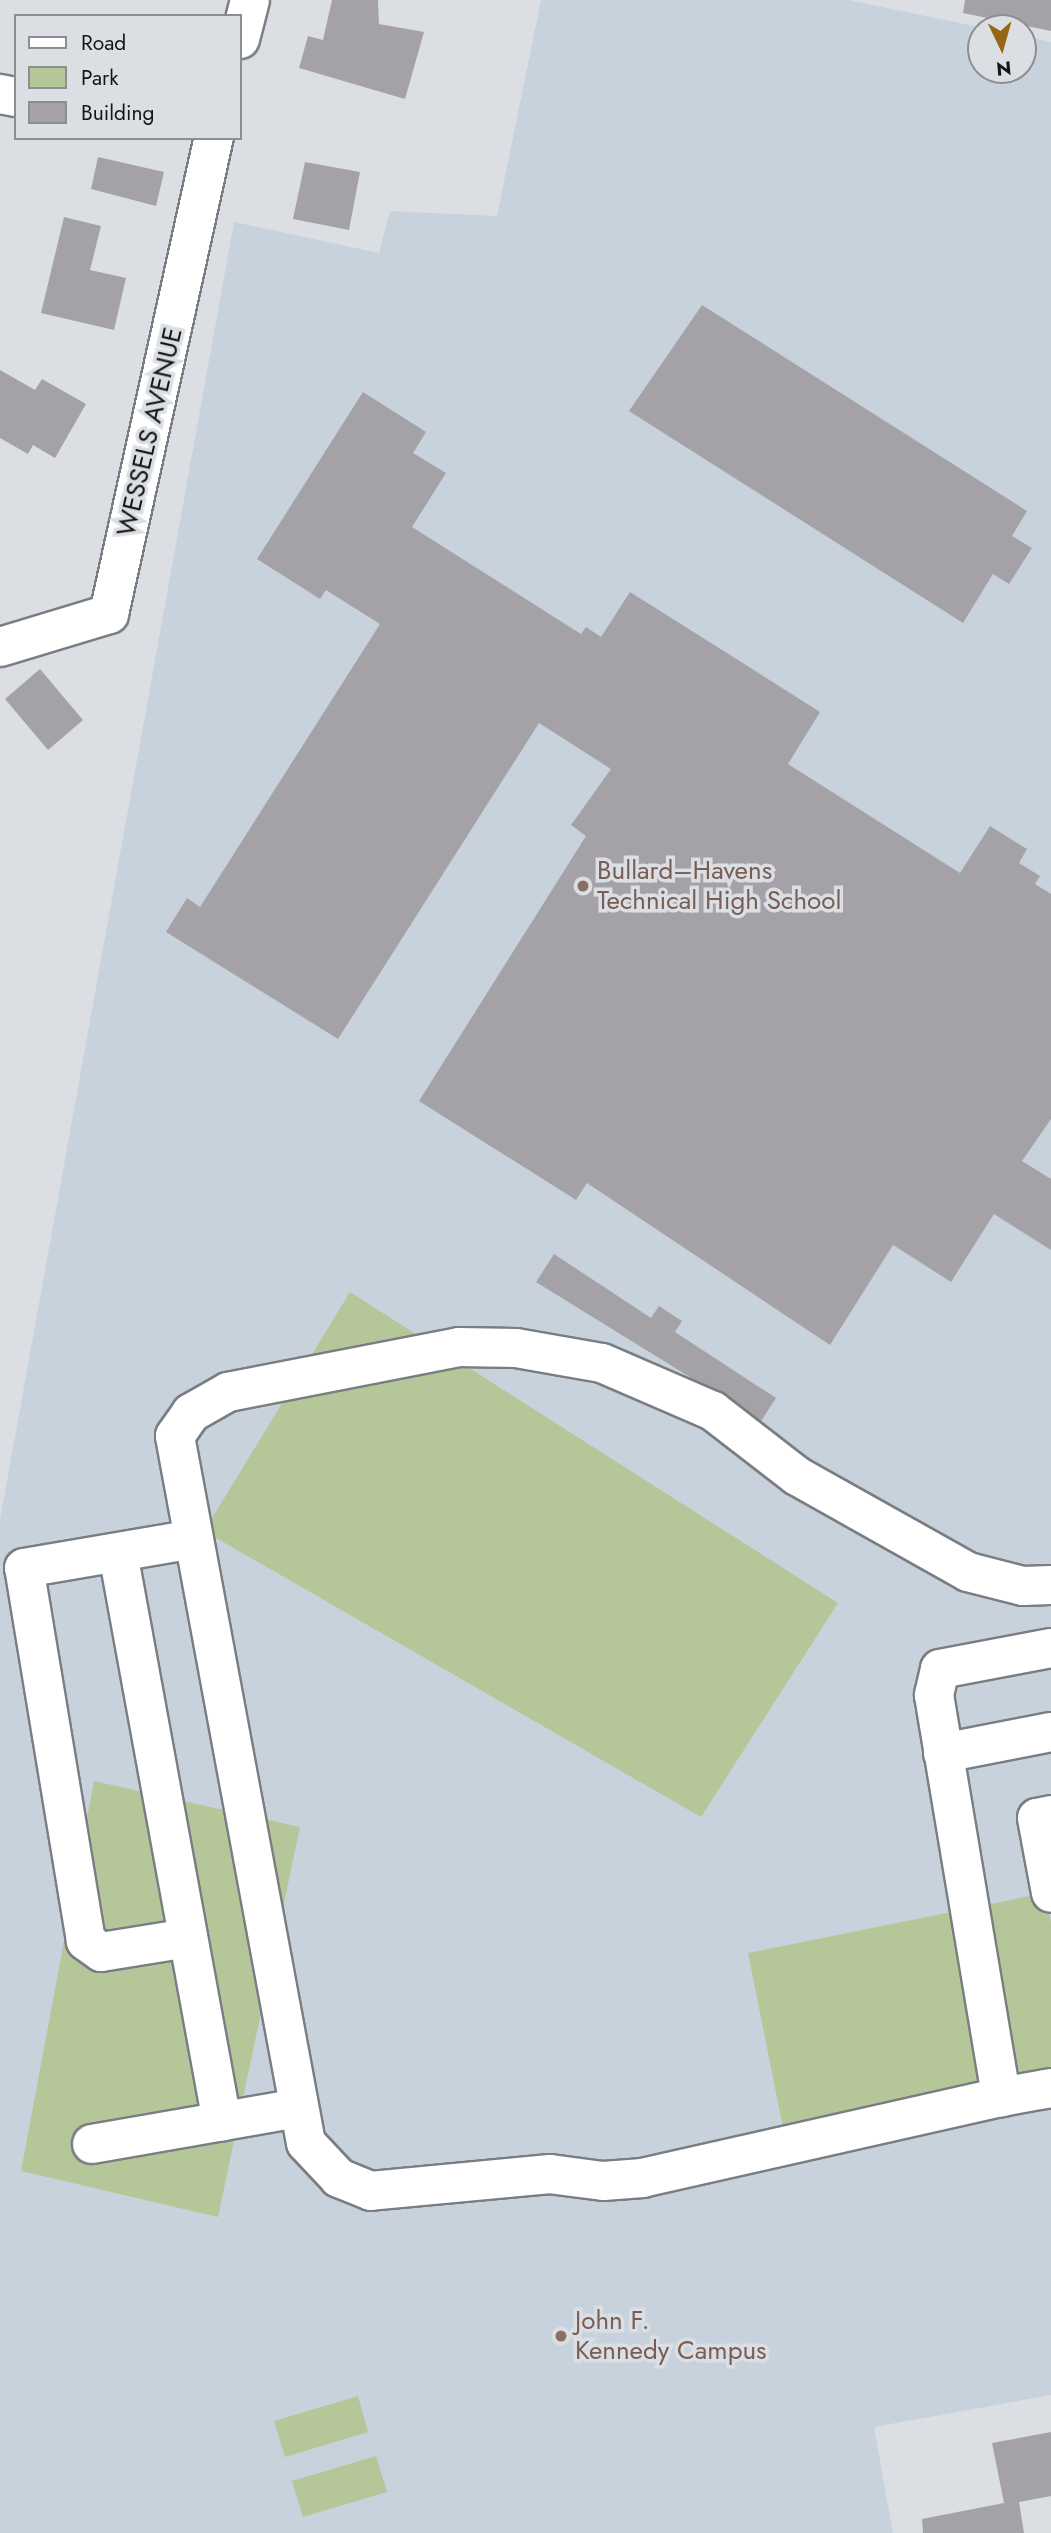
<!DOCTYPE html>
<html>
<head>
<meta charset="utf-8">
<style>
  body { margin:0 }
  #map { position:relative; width:1051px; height:2533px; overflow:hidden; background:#dbdfe4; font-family:Jost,sans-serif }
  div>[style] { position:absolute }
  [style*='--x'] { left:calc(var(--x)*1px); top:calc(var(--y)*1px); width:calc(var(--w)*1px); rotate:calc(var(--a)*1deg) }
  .built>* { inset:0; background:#c8d2dc }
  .green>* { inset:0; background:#b5c798 }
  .building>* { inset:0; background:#a4a2a7 }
  .roads { filter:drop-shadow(2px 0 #7a7e82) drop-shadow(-2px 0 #7a7e82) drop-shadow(0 2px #7a7e82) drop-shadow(0 -2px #7a7e82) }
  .minor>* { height:38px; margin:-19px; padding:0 19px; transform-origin:19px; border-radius:19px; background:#fff }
  .dots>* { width:19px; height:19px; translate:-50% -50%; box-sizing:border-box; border:4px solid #dbdfe4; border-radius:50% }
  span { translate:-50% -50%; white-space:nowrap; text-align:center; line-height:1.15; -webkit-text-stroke:7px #dbdfe4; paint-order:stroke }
  .street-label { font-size:26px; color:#131516 }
  .education-label { font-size:26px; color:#785e54 }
  .left { translate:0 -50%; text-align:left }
  .legend { position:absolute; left:14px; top:14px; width:228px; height:126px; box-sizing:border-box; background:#dbdfe4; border:2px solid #8b8e92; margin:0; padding:9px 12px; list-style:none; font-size:21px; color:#131516 }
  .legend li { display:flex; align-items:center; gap:14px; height:35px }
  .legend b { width:35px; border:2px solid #8b8e92 }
  .north { position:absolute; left:967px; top:14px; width:70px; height:70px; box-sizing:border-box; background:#dbdfe4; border:2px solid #8b8e92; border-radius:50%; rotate:175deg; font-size:19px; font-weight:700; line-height:28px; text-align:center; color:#131516 }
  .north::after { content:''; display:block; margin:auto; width:24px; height:32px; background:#956715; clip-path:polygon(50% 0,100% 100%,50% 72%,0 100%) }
</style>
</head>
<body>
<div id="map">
  <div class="built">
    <div style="clip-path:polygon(541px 0,848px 0,984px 28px,981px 70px,1023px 70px,1023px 36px,1051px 42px,1051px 2395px,874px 2427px,893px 2533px,0 2533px,0 1520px,234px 222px,379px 253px,390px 211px,497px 216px)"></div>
  </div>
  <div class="green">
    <div style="clip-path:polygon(350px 1292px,838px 1603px,701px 1817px,204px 1531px)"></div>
    <div style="clip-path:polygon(94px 1781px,300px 1827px,218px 2217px,21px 2171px)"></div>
    <div style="clip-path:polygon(1045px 1893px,1051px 1922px,1051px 2090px,786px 2143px,748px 1953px)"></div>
    <div style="clip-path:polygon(358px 2396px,368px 2432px,285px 2457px,274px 2421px)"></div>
    <div style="clip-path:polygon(376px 2456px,387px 2492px,303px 2517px,292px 2481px)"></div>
  </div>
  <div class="building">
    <div style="clip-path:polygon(332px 0,378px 0,379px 24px,424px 32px,405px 99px,299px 68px,308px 36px,323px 40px)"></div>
    <div style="clip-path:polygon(965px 0,1051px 0,1051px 31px,963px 13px)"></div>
    <div style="clip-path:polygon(98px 157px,164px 172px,156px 206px,91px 189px)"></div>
    <div style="clip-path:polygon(305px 162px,360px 172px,349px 230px,293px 219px)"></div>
    <div style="clip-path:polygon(64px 217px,101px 226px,90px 270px,126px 278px,114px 330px,41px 313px)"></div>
    <div style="clip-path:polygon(702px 305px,1027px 511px,1012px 536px,1032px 548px,1009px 584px,993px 574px,963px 623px,629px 411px)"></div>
    <div style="clip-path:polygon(0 370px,35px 390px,42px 379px,86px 404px,55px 458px,33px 445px,28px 454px,0 438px)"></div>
    <div style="clip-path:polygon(363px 392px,426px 432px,413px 453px,446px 473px,412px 527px,581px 634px,586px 627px,601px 637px,630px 592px,738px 660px,820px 712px,788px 764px,960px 873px,990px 826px,1027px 849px,1019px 863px,1040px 876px,1035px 884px,1051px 894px,1051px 1119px,1022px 1161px,1051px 1179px,1051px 1250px,994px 1214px,951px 1282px,893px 1245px,830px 1345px,587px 1183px,576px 1200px,419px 1101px,586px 836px,571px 825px,611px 769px,539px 723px,338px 1039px,166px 932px,187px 898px,200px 907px,380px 624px,326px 590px,320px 599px,257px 559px)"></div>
    <div style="clip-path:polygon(40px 669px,83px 720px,48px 750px,5px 699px)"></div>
    <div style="clip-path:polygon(554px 1254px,651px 1318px,659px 1306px,682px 1321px,675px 1332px,776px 1398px,761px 1421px,536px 1282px)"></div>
    <div style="clip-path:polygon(1051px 2432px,1051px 2496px,1019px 2502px,1024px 2533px,923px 2533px,922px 2519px,1004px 2503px,992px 2443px)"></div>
  </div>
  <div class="roads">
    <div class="minor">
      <div style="--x:240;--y:39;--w:40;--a:-75.6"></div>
      <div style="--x:0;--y:94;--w:16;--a:11"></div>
      <div style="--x:0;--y:647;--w:114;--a:-16.8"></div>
      <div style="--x:109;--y:614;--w:487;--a:-77.6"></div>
      <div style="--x:118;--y:1553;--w:578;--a:79.64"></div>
      <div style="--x:1051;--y:1648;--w:113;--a:169.3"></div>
      <div style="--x:940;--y:1669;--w:27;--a:103"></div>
      <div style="--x:934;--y:1695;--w:408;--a:80.5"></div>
      <div style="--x:1001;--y:2097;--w:51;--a:-10.2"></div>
      <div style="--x:943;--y:1753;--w:110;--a:-11"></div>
      <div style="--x:1051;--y:1815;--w:14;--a:168"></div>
      <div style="--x:1037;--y:1818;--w:76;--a:79.4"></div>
      <div style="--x:188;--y:1938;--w:88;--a:170.9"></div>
      <div style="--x:101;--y:1952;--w:19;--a:-144"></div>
      <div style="--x:86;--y:1941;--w:378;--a:-99.4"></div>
      <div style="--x:24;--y:1568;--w:171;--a:-9.7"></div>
      <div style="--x:1001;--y:2097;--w:367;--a:167.3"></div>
      <div style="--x:643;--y:2178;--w:40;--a:175.7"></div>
      <div style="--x:603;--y:2181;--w:53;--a:-172.5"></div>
      <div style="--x:550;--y:2174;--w:180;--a:174.6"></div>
      <div style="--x:371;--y:2191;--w:35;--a:-158"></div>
      <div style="--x:339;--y:2178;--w:48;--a:-133.3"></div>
      <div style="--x:306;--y:2143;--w:719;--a:-100.5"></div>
      <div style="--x:175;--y:1436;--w:28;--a:-55"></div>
      <div style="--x:191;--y:1413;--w:43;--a:-29.6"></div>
      <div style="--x:228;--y:1392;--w:235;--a:-11"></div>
      <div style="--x:459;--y:1347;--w:57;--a:1"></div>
      <div style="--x:516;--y:1348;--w:87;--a:9.9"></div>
      <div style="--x:602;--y:1363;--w:121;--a:23.4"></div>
      <div style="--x:713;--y:1411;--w:106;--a:37.7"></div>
      <div style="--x:797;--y:1476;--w:196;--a:29.3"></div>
      <div style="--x:968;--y:1572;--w:57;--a:14.3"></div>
      <div style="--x:1023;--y:1586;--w:28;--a:-2"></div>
      <div style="--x:92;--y:2144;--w:210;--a:-9.9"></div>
    </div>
  </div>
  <div class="dots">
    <div style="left:583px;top:886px;background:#8d6e63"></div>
    <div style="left:561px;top:2336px;background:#8d6e63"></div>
  </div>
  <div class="street-label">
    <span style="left:150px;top:432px;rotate:-77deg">WESSELS AVENUE</span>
  </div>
  <div class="education-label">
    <span class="left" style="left:597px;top:886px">Bullard–Havens<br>Technical High School</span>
    <span class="left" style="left:575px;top:2336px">John F.<br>Kennedy Campus</span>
  </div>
  <ul class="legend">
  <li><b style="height:9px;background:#fff"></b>Road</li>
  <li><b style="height:19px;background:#b5c798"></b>Park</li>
  <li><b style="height:19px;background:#a4a2a7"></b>Building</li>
  </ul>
  <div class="north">N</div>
</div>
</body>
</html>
